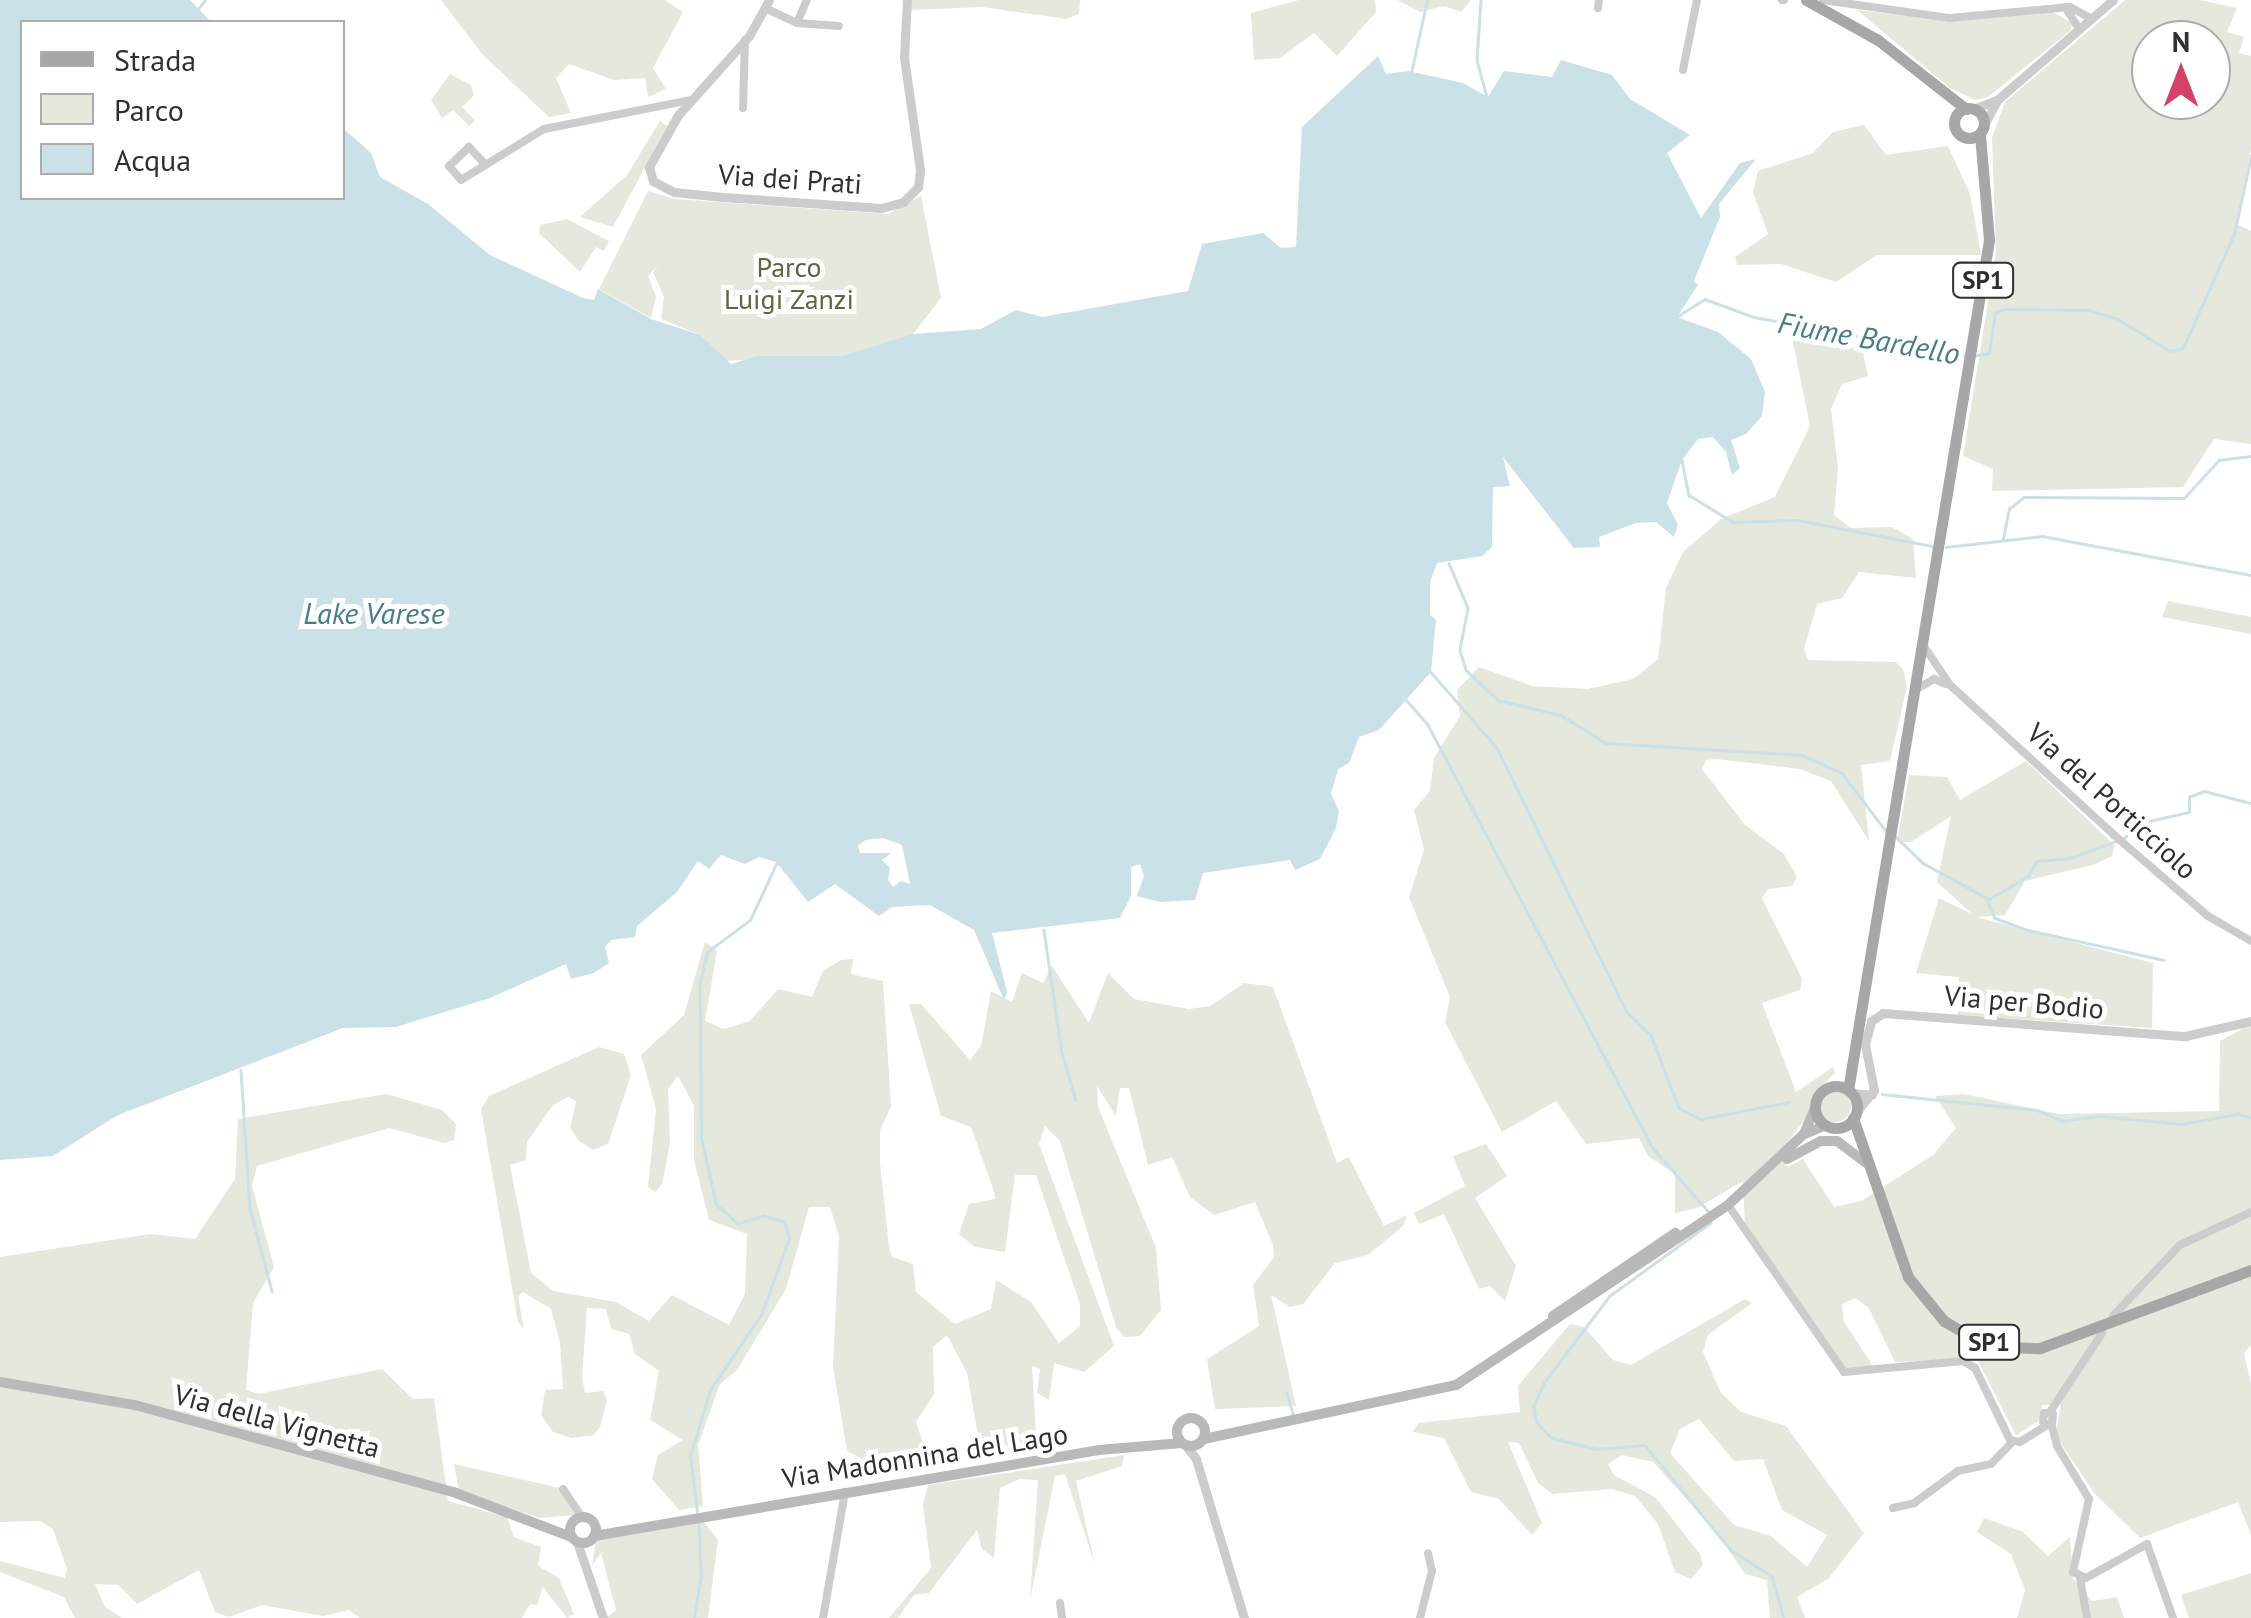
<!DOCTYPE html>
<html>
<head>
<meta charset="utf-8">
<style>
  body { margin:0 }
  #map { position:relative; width:2251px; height:1618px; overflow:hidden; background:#fff; font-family:"PT Sans",sans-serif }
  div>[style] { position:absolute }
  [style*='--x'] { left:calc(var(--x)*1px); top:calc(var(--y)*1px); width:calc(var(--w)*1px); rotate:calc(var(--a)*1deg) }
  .green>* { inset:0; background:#e5e8dc }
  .round { border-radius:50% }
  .water>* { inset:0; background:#cae1e7 }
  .stream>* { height:2.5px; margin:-1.25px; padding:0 1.25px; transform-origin:1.25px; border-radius:1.25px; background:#cae1e7 }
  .minor>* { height:8px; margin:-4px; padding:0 4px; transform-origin:4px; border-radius:4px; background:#ccc }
  .tertiary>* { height:9px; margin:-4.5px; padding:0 4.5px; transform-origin:4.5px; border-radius:4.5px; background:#ccc }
  .secondary>* { height:10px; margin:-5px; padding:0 5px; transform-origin:5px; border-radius:5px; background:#b9b9b9 }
  .secondary>.ring { margin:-5px; padding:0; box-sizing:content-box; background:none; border:10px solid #b9b9b9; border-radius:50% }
  .primary>* { height:11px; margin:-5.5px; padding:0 5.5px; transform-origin:5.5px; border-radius:5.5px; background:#a7a7a7 }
  .primary>.ring { margin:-5.5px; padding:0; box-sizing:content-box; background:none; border:11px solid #a7a7a7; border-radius:50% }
  span { translate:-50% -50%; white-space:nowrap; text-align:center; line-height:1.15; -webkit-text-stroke:10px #fff; paint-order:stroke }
  .shield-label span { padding:2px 8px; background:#fff; border:2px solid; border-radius:8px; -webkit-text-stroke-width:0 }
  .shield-label { font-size:25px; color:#2f2f2f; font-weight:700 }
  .street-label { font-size:28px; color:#2f2f2f }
  .park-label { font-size:28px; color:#5a6741 }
  .water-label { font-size:30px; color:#447c8a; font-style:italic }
  .legend { position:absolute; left:20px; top:20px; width:325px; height:180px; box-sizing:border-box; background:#fff; border:2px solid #acacac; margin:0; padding:12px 18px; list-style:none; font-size:30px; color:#2f2f2f }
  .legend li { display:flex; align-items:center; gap:20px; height:50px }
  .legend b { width:50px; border:2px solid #acacac }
  .north { position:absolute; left:2131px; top:20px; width:100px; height:100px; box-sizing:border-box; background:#fff; border:2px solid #acacac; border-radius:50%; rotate:0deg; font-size:28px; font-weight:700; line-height:40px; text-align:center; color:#2f2f2f }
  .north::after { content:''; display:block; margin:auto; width:35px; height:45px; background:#d54268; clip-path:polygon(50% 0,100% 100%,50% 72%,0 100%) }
</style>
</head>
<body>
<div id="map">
  <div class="green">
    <div style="clip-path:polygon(441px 0,665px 0,683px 12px,653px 68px,666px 89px,648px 97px,645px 78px,614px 80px,569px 64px,556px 78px,571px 113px,549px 117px,483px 55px)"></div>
    <div style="clip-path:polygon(912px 0,1080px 0,1079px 14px,1066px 19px,982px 7px,911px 10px)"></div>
    <div style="clip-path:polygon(1299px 0,1375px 0,1376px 12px,1337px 56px,1314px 33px,1280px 58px,1254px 60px,1251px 13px)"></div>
    <div style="clip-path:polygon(1397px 0,1471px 0,1461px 12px,1444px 6px,1420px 12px)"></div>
    <div style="clip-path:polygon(evenodd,2125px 0,2200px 0,2237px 8px,2227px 32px,2244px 37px,2239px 53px,2251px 56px,2251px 148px,2237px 224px,2251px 231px,2251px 444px,2214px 439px,2183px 487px,1992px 491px,1993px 469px,1963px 456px,1996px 253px,1992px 138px,2005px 102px,2125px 0,2211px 40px,2211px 100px,2151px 100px,2151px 40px,2211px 40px)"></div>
    <div style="clip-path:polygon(1857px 10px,1956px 21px,2053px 12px,2072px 23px,2071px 30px,1988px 97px,1975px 100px,1950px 88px)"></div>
    <div style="clip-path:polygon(450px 74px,471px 85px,474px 95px,462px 107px,475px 120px,469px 126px,453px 110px,442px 118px,431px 100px)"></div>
    <div style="clip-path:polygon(660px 121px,667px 126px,613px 227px,580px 217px,627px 175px)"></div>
    <div style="clip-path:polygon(1864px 125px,1886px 155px,1948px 146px,1970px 194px,1981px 255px,1877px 255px,1836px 282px,1781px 264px,1737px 265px,1735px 257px,1768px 234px,1753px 192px,1758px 171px,1813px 153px,1833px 132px)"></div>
    <div style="clip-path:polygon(648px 191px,675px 199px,888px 214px,921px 196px,941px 298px,913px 334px,883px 345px,842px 356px,723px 361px,700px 335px,661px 319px,664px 297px,653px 272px,659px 264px,648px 276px,656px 297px,651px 318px,599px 289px)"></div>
    <div style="clip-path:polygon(567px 219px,609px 241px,604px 251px,596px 247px,580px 272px,539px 233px,540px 225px)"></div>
    <div style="clip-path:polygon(1791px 333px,1837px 338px,1863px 353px,1868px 376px,1842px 384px,1831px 409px,1838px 467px,1834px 515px,1851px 528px,1892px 527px,1913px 539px,1916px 578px,1859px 572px,1842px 598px,1817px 604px,1804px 649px,1808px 660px,1896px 662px,1903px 669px,1907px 687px,1890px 761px,1861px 765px,1869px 841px,1831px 781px,1800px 769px,1717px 759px,1706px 760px,1702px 769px,1745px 825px,1784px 854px,1797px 877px,1792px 886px,1768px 889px,1762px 898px,1802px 979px,1800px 990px,1762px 1003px,1796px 1092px,1833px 1067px,1835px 1073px,1817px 1091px,1811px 1111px,1778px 1156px,1788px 1167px,1803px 1159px,1834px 1207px,1861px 1201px,1933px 1155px,1956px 1128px,1935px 1096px,1964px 1094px,2059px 1114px,2219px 1111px,2220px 1041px,2251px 1024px,2251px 1345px,2244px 1353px,2251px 1384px,2251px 1535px,2238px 1502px,2140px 1538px,2095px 1494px,2056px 1436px,2063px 1387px,2052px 1405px,2042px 1405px,2039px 1421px,2016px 1435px,1977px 1359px,1895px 1362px,1869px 1308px,1855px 1298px,1842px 1304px,1844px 1322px,1873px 1366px,1842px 1368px,1745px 1227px,1743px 1181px,1697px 1208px,1675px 1213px,1675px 1174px,1648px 1156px,1639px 1138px,1586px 1144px,1556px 1101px,1502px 1132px,1445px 1022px,1450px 997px,1409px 897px,1424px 850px,1414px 810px,1430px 791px,1434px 758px,1460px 716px,1457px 690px,1479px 667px,1532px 686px,1588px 689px,1633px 679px,1658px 659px,1666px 588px,1683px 552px,1721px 519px,1775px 497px,1810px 426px)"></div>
    <div style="clip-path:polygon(2168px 601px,2251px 617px,2251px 634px,2162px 617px)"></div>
    <div style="clip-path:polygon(2026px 761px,2115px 846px,2112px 856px,2093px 865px,2025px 881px,2005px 915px,1976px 917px,2153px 963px,2152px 1028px,1958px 1015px,1959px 977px,1916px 973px,1939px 898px,1972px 914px,1937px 882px,1951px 816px,1911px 842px,1897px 842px,1909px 775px,1947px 777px,1960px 800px)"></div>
    <div style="clip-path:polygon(705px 942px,717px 951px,705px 1021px,724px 1029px,750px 1021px,778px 989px,812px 997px,823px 971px,841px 960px,853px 959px,851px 974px,883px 981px,891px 1106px,880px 1131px,880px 1163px,889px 1247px,892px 1257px,913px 1264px,916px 1292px,955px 1324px,991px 1309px,996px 1280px,1031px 1302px,1059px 1343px,1080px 1326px,1080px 1304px,1036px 1175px,1015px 1175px,1005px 1252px,975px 1247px,959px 1234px,969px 1204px,995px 1199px,994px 1191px,971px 1127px,941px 1116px,909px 1004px,921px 1004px,970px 1060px,981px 1046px,991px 991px,1012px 1002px,1022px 973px,1043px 983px,1052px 966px,1089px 1023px,1108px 973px,1134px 999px,1189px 1009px,1210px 1006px,1244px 983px,1273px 987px,1337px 1163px,1349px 1157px,1384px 1226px,1407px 1215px,1403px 1226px,1368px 1255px,1335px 1263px,1303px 1304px,1290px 1307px,1271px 1295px,1296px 1406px,1215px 1409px,1207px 1359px,1259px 1326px,1253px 1285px,1274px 1257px,1273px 1245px,1255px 1202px,1214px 1215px,1190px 1197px,1172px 1157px,1148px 1165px,1129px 1088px,1120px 1088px,1116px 1116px,1097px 1086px,1098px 1107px,1156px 1248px,1161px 1310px,1140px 1336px,1124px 1337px,1116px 1327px,1060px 1141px,1045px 1126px,1039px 1144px,1114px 1346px,1084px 1372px,1054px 1363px,1049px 1400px,1037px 1393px,1040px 1369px,1032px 1366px,1037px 1451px,981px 1453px,967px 1373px,947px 1335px,933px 1347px,934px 1394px,916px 1422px,930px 1465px,894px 1475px,847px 1451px,833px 1367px,839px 1236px,830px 1207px,809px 1207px,786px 1289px,737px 1370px,720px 1384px,698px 1445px,703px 1506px,679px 1510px,652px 1479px,658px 1455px,683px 1440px,650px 1420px,659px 1371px,635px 1354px,629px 1334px,611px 1329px,606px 1309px,587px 1308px,582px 1377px,585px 1393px,603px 1391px,607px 1400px,600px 1427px,594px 1435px,571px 1438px,553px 1432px,541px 1415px,545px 1390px,563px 1389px,560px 1342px,551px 1309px,523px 1292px,518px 1296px,524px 1329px,518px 1322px,481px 1109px,489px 1096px,599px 1047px,624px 1054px,631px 1075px,608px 1144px,593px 1150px,578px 1140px,570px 1128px,576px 1101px,568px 1097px,553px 1105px,527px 1142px,526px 1160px,510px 1165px,531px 1273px,553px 1291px,616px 1302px,649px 1321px,672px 1295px,729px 1325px,745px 1294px,747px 1234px,709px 1220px,694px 1160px,694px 1106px,678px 1076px,668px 1089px,670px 1143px,662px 1184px,655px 1192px,648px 1187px,656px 1109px,641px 1055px,684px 1015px)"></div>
    <div class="round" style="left:1819px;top:1090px;width:32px;height:32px"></div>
    <div style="clip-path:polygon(386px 1094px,442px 1110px,456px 1124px,454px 1140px,444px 1143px,389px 1128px,257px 1166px,252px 1186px,274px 1267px,253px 1303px,246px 1390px,258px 1394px,382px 1369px,413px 1399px,434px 1398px,448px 1501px,507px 1517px,514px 1537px,541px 1547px,538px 1566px,559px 1578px,574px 1614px,567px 1618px,543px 1587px,537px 1605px,530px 1604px,522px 1618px,360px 1618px,349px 1610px,323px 1616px,262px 1605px,229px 1617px,215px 1612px,199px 1570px,137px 1604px,118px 1585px,95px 1584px,105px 1607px,122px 1618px,75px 1618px,64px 1597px,0 1572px,0 1561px,65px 1578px,67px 1569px,53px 1529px,40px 1521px,0 1522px,0 1257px,151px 1234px,195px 1239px,235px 1179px,238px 1119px)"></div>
    <div style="clip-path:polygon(1486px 1144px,1507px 1176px,1475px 1198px,1516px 1266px,1505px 1301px,1490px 1286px,1479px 1289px,1444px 1214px,1419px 1224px,1414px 1213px,1465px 1186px,1453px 1156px)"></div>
    <div style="clip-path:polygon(evenodd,1745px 1299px,1752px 1303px,1708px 1335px,1703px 1352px,1721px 1393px,1741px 1412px,1786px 1426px,1864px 1533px,1828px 1579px,1797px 1597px,1805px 1618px,1770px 1618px,1767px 1580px,1745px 1574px,1718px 1534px,1653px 1462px,1622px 1455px,1608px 1464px,1614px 1475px,1655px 1497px,1700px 1554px,1703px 1565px,1691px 1579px,1675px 1572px,1658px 1524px,1635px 1496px,1611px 1489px,1552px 1494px,1538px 1483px,1519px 1443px,1508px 1442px,1542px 1523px,1532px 1535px,1499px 1499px,1471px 1492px,1444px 1438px,1413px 1432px,1418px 1423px,1520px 1412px,1518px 1386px,1570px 1324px,1584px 1327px,1613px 1360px,1631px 1365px,1745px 1299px,1699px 1419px,1734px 1461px,1763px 1459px,1782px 1510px,1827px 1535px,1807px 1567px,1771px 1536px,1734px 1525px,1670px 1453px,1680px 1429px,1699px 1419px)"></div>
    <div style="clip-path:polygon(1124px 1455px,1122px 1466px,1076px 1481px,1095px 1565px,1065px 1474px,1055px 1476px,1030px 1600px,1038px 1480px,1019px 1479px,1000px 1488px,994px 1558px,982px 1549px,977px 1530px,929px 1593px,914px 1595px,898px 1618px,889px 1618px,931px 1568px,923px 1505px,928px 1485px)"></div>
    <div style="clip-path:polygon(454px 1464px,560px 1488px,575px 1515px,540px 1518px,459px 1492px)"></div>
    <div style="clip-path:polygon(1984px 1518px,2023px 1532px,2048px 1556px,2070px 1537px,2073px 1579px,2092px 1601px,2117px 1597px,2124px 1618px,2017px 1618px,2025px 1590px,2011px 1554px,1977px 1532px)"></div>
    <div style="clip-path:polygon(704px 1522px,718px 1540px,708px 1618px,606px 1618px,616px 1610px,601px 1553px,592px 1565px,596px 1540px)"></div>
    <div style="clip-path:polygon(2251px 1573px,2251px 1618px,2189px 1618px,2181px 1595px)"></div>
  </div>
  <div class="water">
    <div style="clip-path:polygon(evenodd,0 0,190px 0,211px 22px,22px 22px,22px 198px,342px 198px,343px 128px,371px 153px,380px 177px,428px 204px,490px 255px,583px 298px,594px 300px,598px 289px,651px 319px,700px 335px,731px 364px,757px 356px,842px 356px,913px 334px,981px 329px,1016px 310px,1042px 317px,1188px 291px,1202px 244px,1263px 233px,1281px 248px,1296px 247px,1302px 127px,1378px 56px,1386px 74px,1408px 71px,1463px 83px,1488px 97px,1504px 71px,1552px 77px,1561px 60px,1612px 75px,1630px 99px,1690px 135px,1667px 153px,1701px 218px,1740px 163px,1756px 159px,1719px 204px,1720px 217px,1694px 281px,1698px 285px,1677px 317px,1718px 332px,1751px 359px,1765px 392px,1762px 416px,1746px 434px,1731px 440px,1740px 468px,1732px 475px,1726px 452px,1713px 437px,1698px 439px,1682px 460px,1667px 503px,1678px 525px,1674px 537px,1656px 522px,1636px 523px,1599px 537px,1600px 547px,1574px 548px,1503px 457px,1510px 486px,1493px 487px,1492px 547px,1482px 556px,1437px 563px,1430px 582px,1430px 615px,1436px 620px,1431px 672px,1379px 730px,1359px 737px,1349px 763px,1338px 769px,1331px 794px,1339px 811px,1336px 828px,1320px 859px,1295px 870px,1290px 860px,1203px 873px,1195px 900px,1160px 902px,1137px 896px,1144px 876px,1140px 864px,1131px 867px,1131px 896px,1120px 918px,992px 933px,1007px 992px,1004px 1000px,974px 930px,930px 905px,892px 907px,879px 916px,835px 884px,808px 902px,776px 862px,759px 857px,745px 864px,721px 855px,709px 869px,698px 861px,677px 892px,637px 926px,635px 937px,611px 940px,605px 947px,609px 963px,594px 973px,571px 979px,566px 964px,490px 998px,396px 1027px,343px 1028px,118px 1115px,53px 1156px,0 1160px,0 0,883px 838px,902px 845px,910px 884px,901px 881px,893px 887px,888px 880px,890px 868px,882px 860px,891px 853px,860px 853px,858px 845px,866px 840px,883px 838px)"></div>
  </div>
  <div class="stream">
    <div style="--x:1481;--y:0;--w:60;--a:93.8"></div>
    <div style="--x:1477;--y:60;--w:38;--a:75"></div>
    <div style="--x:198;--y:9;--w:11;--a:-52"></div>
    <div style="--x:1411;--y:73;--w:75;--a:-77.6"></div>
    <div style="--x:1676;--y:317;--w:34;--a:-32"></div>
    <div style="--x:1705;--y:299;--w:52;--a:20.2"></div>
    <div style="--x:1754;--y:317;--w:214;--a:10.5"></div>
    <div style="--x:1972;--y:356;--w:17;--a:-10"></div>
    <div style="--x:1989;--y:353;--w:40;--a:-81.5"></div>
    <div style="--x:1995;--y:313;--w:11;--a:-22"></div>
    <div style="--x:2005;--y:309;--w:84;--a:0.7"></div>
    <div style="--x:2089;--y:310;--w:30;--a:17"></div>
    <div style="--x:2118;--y:319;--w:61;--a:31.6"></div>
    <div style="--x:2170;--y:351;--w:13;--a:-13"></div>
    <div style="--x:2183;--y:348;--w:125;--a:-65.9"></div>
    <div style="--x:2234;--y:234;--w:80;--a:-77.7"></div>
    <div style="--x:1682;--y:460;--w:36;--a:79"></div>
    <div style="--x:1689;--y:495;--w:52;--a:31.5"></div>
    <div style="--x:1733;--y:522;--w:65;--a:-1.8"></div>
    <div style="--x:1798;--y:520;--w:136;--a:11"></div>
    <div style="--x:2003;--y:539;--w:31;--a:-79"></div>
    <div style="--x:2009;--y:509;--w:19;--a:-39"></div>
    <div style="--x:2024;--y:497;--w:160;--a:0.4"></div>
    <div style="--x:2184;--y:498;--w:52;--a:-47.4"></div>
    <div style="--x:2219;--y:460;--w:32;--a:-7"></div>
    <div style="--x:1946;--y:547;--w:97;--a:-6.5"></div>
    <div style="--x:2042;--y:536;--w:213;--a:10.6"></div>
    <div style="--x:1449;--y:563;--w:49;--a:67.1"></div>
    <div style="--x:1468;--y:608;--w:43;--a:100.8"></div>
    <div style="--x:1460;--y:650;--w:21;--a:73"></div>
    <div style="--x:1466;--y:670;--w:44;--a:43.2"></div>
    <div style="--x:1498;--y:700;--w:65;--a:13.4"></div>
    <div style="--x:1561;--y:715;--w:53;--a:31.9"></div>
    <div style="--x:1606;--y:743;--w:196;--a:3.5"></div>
    <div style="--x:1802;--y:755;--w:44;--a:24.2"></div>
    <div style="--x:1842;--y:773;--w:73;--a:52.8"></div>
    <div style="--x:1431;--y:672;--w:101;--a:49"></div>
    <div style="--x:1497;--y:748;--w:294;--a:63.8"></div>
    <div style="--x:1627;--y:1012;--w:33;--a:44"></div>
    <div style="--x:1651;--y:1035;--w:78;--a:69"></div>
    <div style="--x:1679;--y:1108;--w:25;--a:27"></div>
    <div style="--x:1701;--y:1119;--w:90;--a:-10.9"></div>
    <div style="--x:1404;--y:697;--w:37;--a:49"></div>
    <div style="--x:1428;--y:725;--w:479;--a:62"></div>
    <div style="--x:1653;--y:1148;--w:84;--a:48.9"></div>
    <div style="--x:1893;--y:834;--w:42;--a:44"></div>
    <div style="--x:1923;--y:863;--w:75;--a:28.6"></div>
    <div style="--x:1989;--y:899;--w:45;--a:-30.5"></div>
    <div style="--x:2028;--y:876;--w:17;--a:-59"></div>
    <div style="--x:2037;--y:861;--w:33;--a:-5"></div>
    <div style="--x:2070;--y:858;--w:49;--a:-20.3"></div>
    <div style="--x:2123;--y:839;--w:23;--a:-43"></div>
    <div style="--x:2140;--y:823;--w:50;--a:-12.7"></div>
    <div style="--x:2189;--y:812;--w:15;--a:-90"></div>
    <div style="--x:2189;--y:797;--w:16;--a:-22"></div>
    <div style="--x:2204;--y:791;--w:49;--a:14.3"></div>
    <div style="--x:1986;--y:898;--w:22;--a:66"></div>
    <div style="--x:1995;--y:918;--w:35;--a:20"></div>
    <div style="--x:2028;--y:930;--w:139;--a:12.4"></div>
    <div style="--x:1044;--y:930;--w:124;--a:81.7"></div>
    <div style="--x:1062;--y:1053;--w:49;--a:73.4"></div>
    <div style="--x:241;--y:1070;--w:138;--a:86.3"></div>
    <div style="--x:250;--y:1208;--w:86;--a:75.2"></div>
    <div style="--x:1882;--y:1094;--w:156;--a:5.9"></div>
    <div style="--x:2037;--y:1110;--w:28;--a:23"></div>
    <div style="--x:2063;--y:1121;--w:37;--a:-8"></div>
    <div style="--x:2100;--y:1116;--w:81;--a:5.6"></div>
    <div style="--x:2181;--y:1124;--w:58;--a:-10"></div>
    <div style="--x:2238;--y:1114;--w:13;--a:13"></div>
    <div style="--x:1711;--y:1223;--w:125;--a:144.1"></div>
    <div style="--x:1610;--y:1296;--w:108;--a:127.1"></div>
    <div style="--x:1545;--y:1382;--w:26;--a:115"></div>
    <div style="--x:1534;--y:1406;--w:15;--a:82"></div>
    <div style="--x:1536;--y:1421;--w:23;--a:47"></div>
    <div style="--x:1552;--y:1438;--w:45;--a:14"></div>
    <div style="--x:1596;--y:1449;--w:49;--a:-4.7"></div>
    <div style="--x:1645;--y:1445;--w:136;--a:50.7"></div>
    <div style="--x:1731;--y:1550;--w:49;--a:32.4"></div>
    <div style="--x:1772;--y:1576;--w:44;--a:74.1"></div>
    <div style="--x:1287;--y:1393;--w:22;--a:74"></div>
    <div style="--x:697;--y:1512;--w:56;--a:-97.1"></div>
    <div style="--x:690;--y:1456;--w:69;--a:-73.1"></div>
    <div style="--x:710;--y:1390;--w:91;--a:-55.8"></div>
    <div style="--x:761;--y:1315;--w:81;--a:-69.8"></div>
    <div style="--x:789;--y:1239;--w:18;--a:-106"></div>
    <div style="--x:784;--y:1222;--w:21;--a:-163"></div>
    <div style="--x:764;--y:1216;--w:27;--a:163"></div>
    <div style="--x:738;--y:1224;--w:29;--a:-139"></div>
    <div style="--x:716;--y:1205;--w:69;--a:-102.6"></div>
    <div style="--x:701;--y:1138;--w:157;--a:-90.4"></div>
    <div style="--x:700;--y:981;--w:30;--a:-76"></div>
    <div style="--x:707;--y:952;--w:54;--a:-36.7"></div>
    <div style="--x:750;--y:920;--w:64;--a:-65"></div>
    <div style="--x:694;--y:1618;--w:44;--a:-80.8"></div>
    <div style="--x:701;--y:1575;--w:55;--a:-93.1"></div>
  </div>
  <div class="minor">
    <div style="--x:1782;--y:0;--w:2;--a:0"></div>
    <div style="--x:1823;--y:0;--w:127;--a:8.1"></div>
    <div style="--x:1949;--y:18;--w:121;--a:-5.2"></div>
    <div style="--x:2070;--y:7;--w:25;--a:29"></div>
    <div style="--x:2065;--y:7;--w:27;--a:57"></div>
    <div style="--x:765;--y:8;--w:35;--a:25"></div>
    <div style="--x:797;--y:23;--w:42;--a:4.1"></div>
    <div style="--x:1598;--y:8;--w:8;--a:-83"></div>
    <div style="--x:797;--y:23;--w:25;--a:-67"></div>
    <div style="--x:1683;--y:70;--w:71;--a:-78.7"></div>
    <div style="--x:743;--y:108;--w:68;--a:-88.3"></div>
    <div style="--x:483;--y:162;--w:21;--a:-133"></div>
    <div style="--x:469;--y:147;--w:28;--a:136"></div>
    <div style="--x:449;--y:166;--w:18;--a:49"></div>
    <div style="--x:461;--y:180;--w:97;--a:-31.6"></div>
    <div style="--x:544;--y:129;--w:149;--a:-11.2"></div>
    <div style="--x:1923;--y:645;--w:48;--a:56"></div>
    <div style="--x:1950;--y:685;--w:222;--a:42.4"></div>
    <div style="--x:2114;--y:835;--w:124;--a:40.8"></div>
    <div style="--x:2208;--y:916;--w:50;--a:30.2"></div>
    <div style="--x:1915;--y:690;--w:22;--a:-30"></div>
    <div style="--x:1934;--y:679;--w:13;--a:23"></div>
    <div style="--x:1728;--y:1205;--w:203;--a:55.2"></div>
    <div style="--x:1844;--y:1372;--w:120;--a:-5.3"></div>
    <div style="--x:1963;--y:1361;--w:14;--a:30"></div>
    <div style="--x:1975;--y:1368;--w:80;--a:64.1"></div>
    <div style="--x:2010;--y:1440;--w:10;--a:11"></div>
    <div style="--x:2020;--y:1442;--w:38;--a:-32"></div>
    <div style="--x:2052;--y:1422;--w:8;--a:-83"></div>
    <div style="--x:2053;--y:1414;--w:9;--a:-174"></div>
    <div style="--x:2044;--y:1413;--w:9;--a:96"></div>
    <div style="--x:2113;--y:1316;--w:98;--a:-46.7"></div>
    <div style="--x:2180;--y:1245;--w:78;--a:-24.9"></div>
    <div style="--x:2050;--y:1412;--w:95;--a:-56.6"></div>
    <div style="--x:2051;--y:1423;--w:24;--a:75"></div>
    <div style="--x:2057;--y:1446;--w:62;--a:58.9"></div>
    <div style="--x:2089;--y:1499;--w:75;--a:102.4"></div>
    <div style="--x:2073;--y:1572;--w:14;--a:25"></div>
    <div style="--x:2086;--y:1578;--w:70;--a:-29.1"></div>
    <div style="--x:2147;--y:1544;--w:78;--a:70.6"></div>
    <div style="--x:563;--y:1489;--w:34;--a:56"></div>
    <div style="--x:1893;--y:1508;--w:22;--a:-13"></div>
    <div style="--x:1914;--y:1503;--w:54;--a:-36"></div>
    <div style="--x:1958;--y:1471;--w:34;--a:-12"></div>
    <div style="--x:1991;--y:1464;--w:30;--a:-46"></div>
    <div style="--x:2080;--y:1578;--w:41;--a:80.1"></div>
    <div style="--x:1060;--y:1603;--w:15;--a:82"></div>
    <div style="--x:823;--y:1618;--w:128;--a:-80.1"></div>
    <div style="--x:1420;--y:1618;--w:49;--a:-75.7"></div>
    <div style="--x:1432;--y:1571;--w:18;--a:-103"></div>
  </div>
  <div class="tertiary">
    <div style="--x:769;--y:0;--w:41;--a:119.1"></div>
    <div style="--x:749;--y:36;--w:106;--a:131.9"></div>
    <div style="--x:678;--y:115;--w:60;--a:119.1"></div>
    <div style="--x:649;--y:167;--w:15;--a:74"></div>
    <div style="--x:653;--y:181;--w:24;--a:28"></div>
    <div style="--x:674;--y:192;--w:49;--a:5.8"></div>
    <div style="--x:723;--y:197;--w:158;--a:4"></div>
    <div style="--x:881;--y:208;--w:23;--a:-15"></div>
    <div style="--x:903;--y:202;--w:21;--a:-45"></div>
    <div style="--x:918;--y:187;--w:17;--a:-83"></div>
    <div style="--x:920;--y:170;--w:114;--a:-98.1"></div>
    <div style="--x:904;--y:57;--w:57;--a:-87"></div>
    <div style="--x:1973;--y:109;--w:26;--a:-21"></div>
    <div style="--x:1985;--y:123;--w:26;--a:-62"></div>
    <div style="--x:1997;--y:100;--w:153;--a:-40.8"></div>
    <div style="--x:1851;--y:1093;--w:21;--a:5"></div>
    <div style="--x:1855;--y:1114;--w:31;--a:-52"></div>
    <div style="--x:1874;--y:1090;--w:47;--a:-101.1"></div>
    <div style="--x:1865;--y:1044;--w:24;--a:-75"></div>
    <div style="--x:1871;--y:1021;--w:14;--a:-34"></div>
    <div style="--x:1883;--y:1013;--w:303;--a:4.4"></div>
    <div style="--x:2185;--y:1036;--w:68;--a:-12.8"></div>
    <div style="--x:1186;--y:1446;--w:16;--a:52"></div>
    <div style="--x:1196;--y:1459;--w:166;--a:73.2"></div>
    <div style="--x:577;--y:1542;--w:80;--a:71.1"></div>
  </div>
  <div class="secondary">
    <div style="--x:1805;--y:1134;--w:23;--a:-23"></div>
    <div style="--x:1787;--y:1159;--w:38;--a:-28"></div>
    <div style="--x:1821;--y:1141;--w:16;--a:0"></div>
    <div style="--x:1837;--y:1141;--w:38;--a:37"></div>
    <div style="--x:1553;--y:1316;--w:148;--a:-34.2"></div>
    <div style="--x:0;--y:1382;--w:137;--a:9.7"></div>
    <div style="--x:135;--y:1405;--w:333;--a:15.3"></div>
    <div style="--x:456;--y:1493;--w:123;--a:20.9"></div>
    <div class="ring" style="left:1177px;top:1418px;width:18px;height:18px"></div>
    <div style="--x:1204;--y:1439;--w:258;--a:-12.1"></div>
    <div style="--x:1456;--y:1385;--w:326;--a:-33.5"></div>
    <div style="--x:1728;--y:1205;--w:104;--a:-43.1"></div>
    <div style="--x:1804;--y:1134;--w:28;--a:-67"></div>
    <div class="ring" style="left:570px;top:1517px;width:16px;height:16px"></div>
    <div style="--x:594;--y:1536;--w:512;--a:-9.66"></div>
    <div style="--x:1099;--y:1450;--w:83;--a:-4.8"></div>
  </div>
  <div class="primary">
    <div style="--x:1806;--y:0;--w:82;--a:29.1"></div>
    <div style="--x:1878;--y:40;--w:112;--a:38.1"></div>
    <div class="ring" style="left:1954px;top:108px;width:19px;height:19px"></div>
    <div class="ring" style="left:1815px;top:1086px;width:31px;height:31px"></div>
    <div style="--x:1848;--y:1090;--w:862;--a:-80.58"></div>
    <div style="--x:1989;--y:240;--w:106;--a:-94.9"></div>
    <div style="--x:1853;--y:1118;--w:168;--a:70.9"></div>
    <div style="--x:1908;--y:1277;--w:57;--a:50.7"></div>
    <div style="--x:1944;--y:1321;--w:30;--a:30"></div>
    <div style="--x:1970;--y:1336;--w:36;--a:18"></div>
    <div style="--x:2004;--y:1347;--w:36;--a:2"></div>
    <div style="--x:2040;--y:1348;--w:225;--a:-20.3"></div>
  </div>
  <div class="shield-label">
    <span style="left:1983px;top:280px">SP1</span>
    <span style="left:1989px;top:1342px">SP1</span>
  </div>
  <div class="street-label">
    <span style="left:790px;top:179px;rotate:4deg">Via dei Prati</span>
    <span style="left:2112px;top:801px;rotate:42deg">Via del Porticciolo</span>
    <span style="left:2024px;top:1002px;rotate:5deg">Via per Bodio</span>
    <span style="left:277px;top:1421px;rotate:15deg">Via della Vignetta</span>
    <span style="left:925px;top:1456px;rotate:-9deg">Via Madonnina del Lago</span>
  </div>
  <div class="park-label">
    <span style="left:789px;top:283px">Parco<br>Luigi Zanzi</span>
  </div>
  <div class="water-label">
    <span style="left:1869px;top:338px;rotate:10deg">Fiume Bardello</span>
    <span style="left:374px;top:613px">Lake Varese</span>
  </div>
  <ul class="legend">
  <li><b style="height:12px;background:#a7a7a7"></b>Strada</li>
  <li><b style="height:28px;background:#e5e8dc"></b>Parco</li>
  <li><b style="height:28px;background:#cae1e7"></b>Acqua</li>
  </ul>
  <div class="north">N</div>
</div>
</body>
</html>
